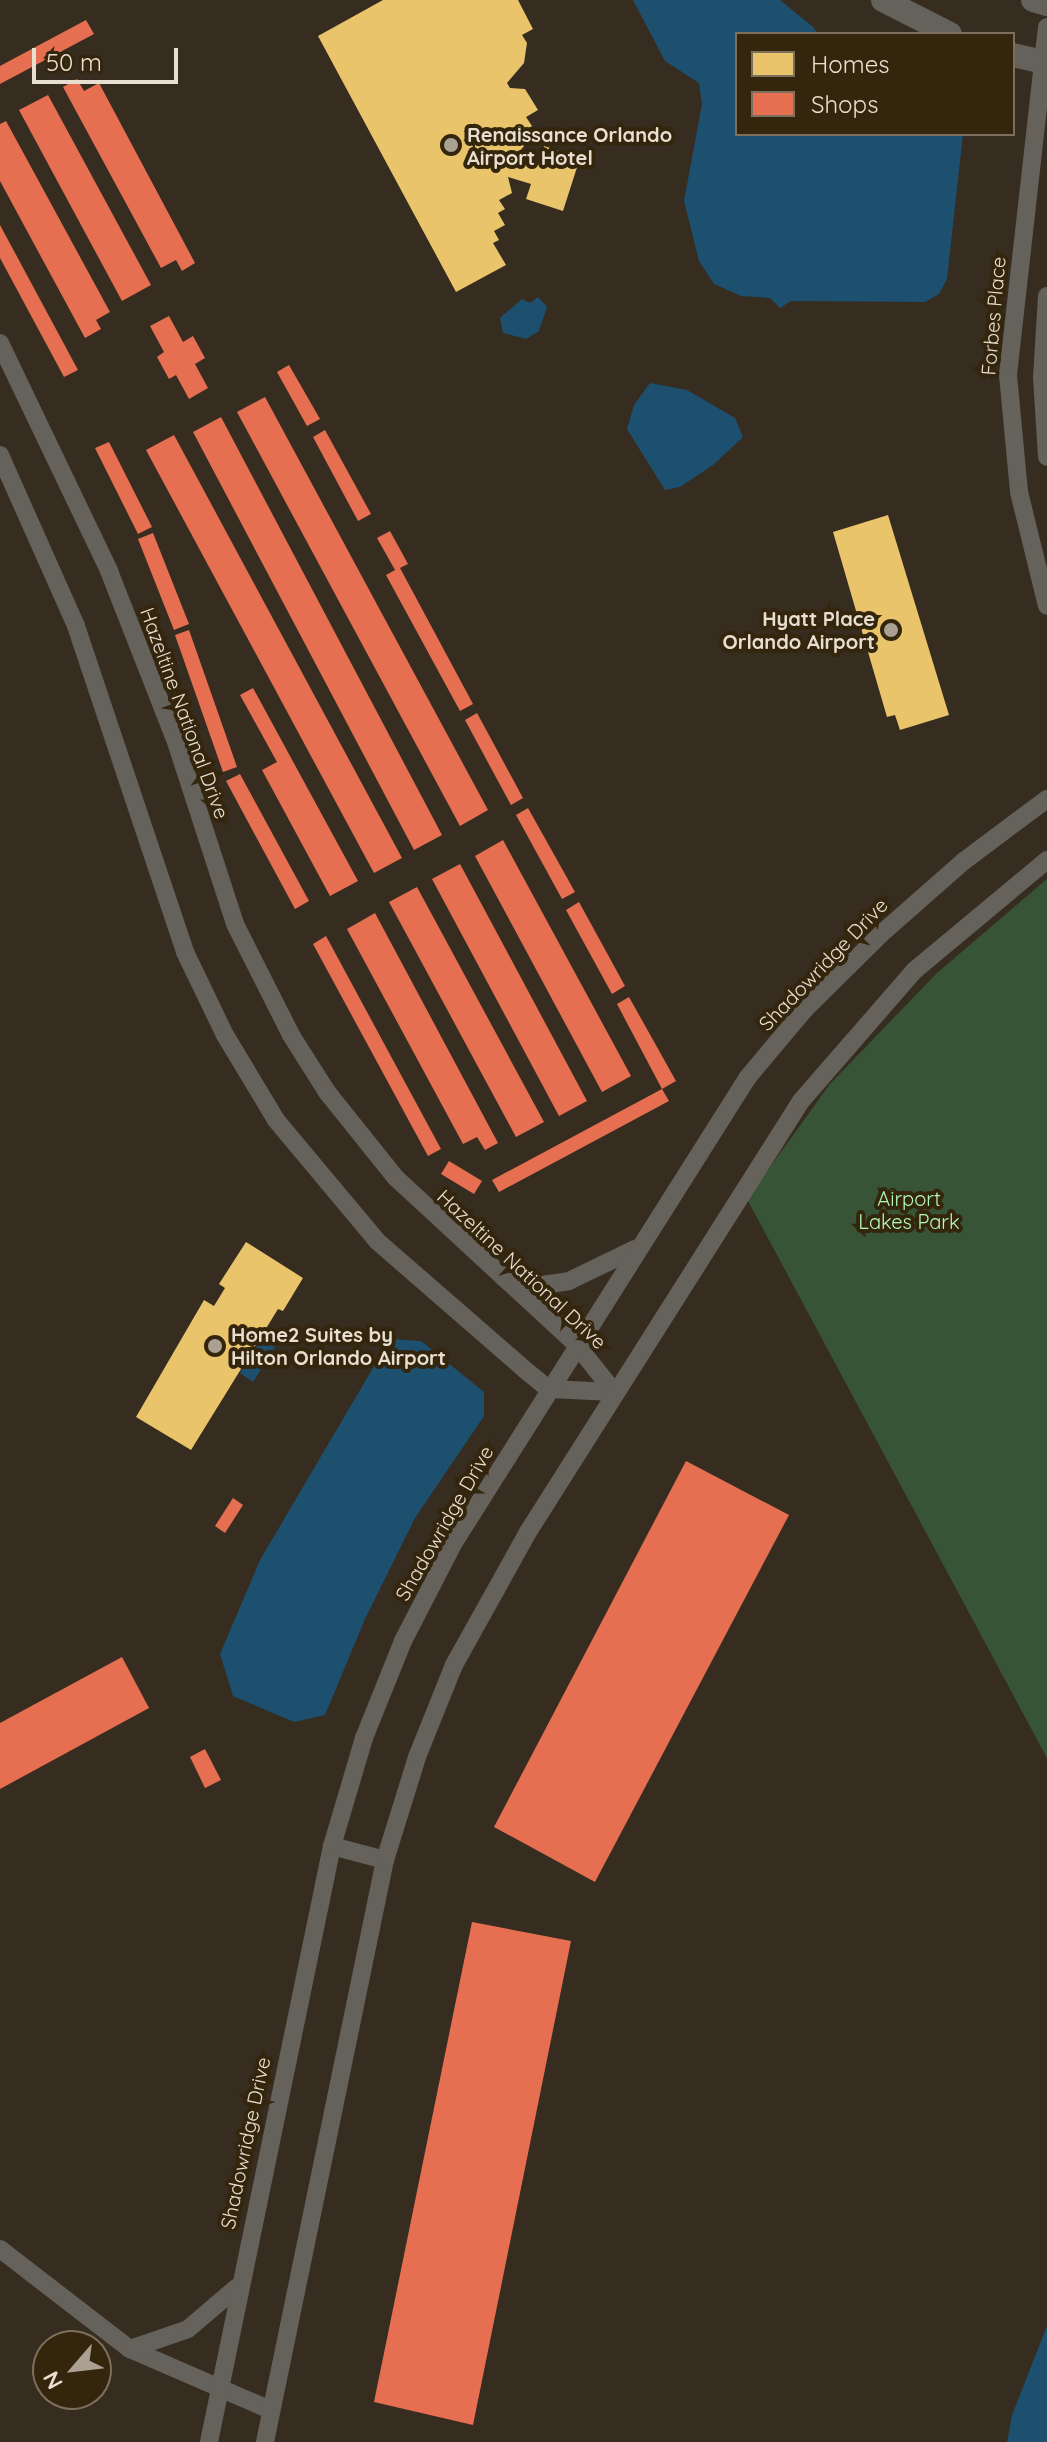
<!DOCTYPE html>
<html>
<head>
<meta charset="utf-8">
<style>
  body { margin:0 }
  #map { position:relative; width:1047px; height:2442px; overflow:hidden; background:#362d20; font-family:Quicksand,sans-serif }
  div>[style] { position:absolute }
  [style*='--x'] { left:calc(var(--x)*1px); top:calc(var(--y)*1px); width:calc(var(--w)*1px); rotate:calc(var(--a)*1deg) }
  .green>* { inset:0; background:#375536 }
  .water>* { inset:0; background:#1d4f6f }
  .homes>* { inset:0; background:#e9c46a }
  .shops>* { inset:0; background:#e76f51 }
  .minor>* { height:18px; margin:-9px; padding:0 9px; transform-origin:9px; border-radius:9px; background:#65615b }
  .tertiary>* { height:24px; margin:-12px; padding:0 12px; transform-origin:12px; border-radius:12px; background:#65615b }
  .dots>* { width:22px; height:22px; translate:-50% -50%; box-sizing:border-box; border:4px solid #34250d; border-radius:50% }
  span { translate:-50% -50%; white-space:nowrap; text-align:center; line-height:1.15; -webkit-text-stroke:8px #34250d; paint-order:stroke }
  .poi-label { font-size:20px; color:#e9dfd1; font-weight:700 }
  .left { translate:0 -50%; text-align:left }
  .right { translate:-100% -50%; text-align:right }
  .street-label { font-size:20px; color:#e9dfd1 }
  .park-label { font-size:20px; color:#b3f9b7 }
  .legend { position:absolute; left:735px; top:32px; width:280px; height:104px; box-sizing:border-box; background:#34250d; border:2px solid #7c6f5b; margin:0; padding:10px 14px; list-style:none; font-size:24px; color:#e9dfd1 }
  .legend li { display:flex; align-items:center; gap:16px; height:40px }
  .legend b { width:40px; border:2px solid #7c6f5b }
  .north { position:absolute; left:32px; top:2330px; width:80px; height:80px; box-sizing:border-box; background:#34250d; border:2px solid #7c6f5b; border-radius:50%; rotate:242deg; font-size:22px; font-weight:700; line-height:32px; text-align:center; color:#e9dfd1 }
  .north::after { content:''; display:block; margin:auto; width:28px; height:36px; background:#aaa193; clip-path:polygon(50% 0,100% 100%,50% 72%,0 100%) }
  .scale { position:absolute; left:32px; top:48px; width:146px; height:36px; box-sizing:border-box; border:4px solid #e9dfd1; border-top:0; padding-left:10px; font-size:24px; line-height:28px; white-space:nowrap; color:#e9dfd1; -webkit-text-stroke:6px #34250d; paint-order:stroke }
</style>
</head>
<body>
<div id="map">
  <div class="green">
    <div style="clip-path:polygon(1047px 879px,1047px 1758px,747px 1199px,830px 1084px,937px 973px)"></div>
  </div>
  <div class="water">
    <div style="clip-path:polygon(633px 0,780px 0,813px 27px,818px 34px,737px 34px,737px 134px,963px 134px,947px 279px,939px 294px,925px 302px,791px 301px,780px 308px,770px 298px,741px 296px,714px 284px,699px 261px,684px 201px,702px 104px,699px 83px,665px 61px)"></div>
    <div style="clip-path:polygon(538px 297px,547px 307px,539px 331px,526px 339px,503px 333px,500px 318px,522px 299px,530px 303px)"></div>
    <div style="clip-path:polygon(650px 383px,687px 390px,735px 418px,743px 437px,713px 465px,680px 487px,665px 490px,627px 429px,634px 405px)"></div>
    <div style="clip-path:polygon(267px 1331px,280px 1339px,253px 1382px,240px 1373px)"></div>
    <div style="clip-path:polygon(390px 1339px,421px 1341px,484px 1392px,484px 1416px,415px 1518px,365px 1619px,325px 1715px,294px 1722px,233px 1696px,220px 1654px,260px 1560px)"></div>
    <div style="clip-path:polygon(1047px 2326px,1047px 2442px,1007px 2442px,1012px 2415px)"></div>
  </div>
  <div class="homes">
    <div style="clip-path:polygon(383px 0,518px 0,533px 29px,522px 35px,527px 43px,524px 63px,507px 83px,510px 88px,525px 89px,538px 110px,526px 117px,532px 126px,520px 133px,526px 144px,514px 157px,538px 165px,544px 146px,580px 158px,563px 211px,526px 199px,531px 184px,508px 177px,512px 193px,499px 200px,505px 209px,498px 213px,505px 225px,494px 231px,499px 240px,493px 243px,506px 265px,456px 292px,318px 36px)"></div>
    <div style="clip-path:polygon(888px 515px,949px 715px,900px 730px,895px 715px,887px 717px,833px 532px)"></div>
    <div style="clip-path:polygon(246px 1242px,303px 1278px,283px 1311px,278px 1309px,191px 1450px,136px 1417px,204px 1300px,214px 1306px,225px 1288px,219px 1284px)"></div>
  </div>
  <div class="shops">
    <div style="clip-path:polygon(86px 20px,94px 34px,0 84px,0 66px)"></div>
    <div style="clip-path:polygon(77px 79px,84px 91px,99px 83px,195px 263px,182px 271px,176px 260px,161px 268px,63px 87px)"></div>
    <div style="clip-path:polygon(48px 95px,151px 285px,122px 301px,19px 110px)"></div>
    <div style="clip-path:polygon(6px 121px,110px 312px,96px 320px,101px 329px,85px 338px,0 181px,0 124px)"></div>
    <div style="clip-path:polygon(0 225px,78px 370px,64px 377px,0 258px)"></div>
    <div style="clip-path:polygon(169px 316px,183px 342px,193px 336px,205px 358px,195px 364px,208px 388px,189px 399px,176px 375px,169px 379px,157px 357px,164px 352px,150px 326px)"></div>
    <div style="clip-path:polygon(289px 365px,320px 419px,307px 426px,277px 372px)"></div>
    <div style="clip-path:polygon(265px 397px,488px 810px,460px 826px,237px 412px)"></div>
    <div style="clip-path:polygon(221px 417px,442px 835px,414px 850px,193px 432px)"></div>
    <div style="clip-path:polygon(325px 430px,371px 514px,358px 521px,313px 437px)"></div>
    <div style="clip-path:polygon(174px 435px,402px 858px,374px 873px,146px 450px)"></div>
    <div style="clip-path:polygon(109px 442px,152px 527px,138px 534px,95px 448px)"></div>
    <div style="clip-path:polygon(390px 531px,408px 564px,400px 568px,473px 704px,460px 711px,386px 575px,395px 570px,377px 538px)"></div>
    <div style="clip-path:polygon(153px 533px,189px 624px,174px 630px,138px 539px)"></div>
    <div style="clip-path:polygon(189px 630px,237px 767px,223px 772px,175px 635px)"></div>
    <div style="clip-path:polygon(253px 688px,358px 881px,330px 896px,262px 770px,277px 762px,240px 695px)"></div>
    <div style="clip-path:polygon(477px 713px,523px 798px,511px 805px,465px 720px)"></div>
    <div style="clip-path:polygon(240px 774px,309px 901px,295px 909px,226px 781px)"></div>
    <div style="clip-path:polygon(528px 808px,575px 892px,562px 899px,516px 815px)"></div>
    <div style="clip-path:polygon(503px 840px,631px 1076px,602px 1092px,475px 856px)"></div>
    <div style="clip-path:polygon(460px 864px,587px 1101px,559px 1116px,432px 879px)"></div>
    <div style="clip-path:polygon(417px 887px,544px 1122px,516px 1137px,389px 902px)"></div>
    <div style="clip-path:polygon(579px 902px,625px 986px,612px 994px,566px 910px)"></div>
    <div style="clip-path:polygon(375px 913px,498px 1143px,485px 1150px,477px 1137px,463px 1144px,347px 929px)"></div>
    <div style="clip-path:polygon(326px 936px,441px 1149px,428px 1156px,313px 944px)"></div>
    <div style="clip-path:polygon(629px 997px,676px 1081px,662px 1089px,669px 1101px,499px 1192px,492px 1180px,662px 1089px,617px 1004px)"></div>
    <div style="clip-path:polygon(449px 1161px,482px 1181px,474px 1194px,441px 1174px)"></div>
    <div style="clip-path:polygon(686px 1461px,789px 1515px,595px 1882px,494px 1827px)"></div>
    <div style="clip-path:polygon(233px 1498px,243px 1505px,225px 1533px,215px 1526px)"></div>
    <div style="clip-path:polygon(122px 1657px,149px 1708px,0 1789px,0 1723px)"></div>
    <div style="clip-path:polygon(205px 1749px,221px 1780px,205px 1788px,190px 1757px)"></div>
    <div style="clip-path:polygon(472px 1922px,571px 1941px,473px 2425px,374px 2402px)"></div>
  </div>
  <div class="minor">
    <div style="--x:1047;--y:27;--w:350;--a:96.4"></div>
    <div style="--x:1008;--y:375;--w:118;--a:84.6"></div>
    <div style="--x:1019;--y:492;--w:117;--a:76.2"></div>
    <div style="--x:1047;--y:296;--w:81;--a:93.5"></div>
    <div style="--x:1042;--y:377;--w:80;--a:86.4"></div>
    <div style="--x:0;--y:343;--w:253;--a:64.4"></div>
    <div style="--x:109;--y:571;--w:180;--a:68.6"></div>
    <div style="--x:175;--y:739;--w:194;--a:72"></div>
    <div style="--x:235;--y:924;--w:124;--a:63.2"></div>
    <div style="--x:291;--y:1035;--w:67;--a:57.7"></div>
    <div style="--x:327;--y:1092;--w:110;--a:51.3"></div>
    <div style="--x:396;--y:1178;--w:245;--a:42.7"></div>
    <div style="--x:576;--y:1344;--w:61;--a:51.6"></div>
    <div style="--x:0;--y:455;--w:187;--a:66"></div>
    <div style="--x:76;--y:626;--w:344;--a:71.5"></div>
    <div style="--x:185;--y:952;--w:92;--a:64.3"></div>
    <div style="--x:225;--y:1035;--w:99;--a:59"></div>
    <div style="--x:276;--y:1120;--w:158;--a:50.1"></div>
    <div style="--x:377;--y:1241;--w:195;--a:41"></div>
    <div style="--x:524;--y:1369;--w:32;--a:39"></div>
    <div style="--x:549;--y:1389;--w:65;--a:2.6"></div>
    <div style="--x:503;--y:1277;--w:40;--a:12"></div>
    <div style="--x:542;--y:1285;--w:27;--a:-8"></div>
    <div style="--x:569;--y:1281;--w:73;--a:-25.9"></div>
    <div style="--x:332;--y:1846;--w:55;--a:14.8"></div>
    <div style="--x:0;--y:2249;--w:164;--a:37.6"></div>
    <div style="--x:130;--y:2349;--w:153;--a:23.5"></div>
    <div style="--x:130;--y:2349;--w:61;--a:-19"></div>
    <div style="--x:188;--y:2329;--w:63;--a:-40.5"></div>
    <div style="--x:209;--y:2442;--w:609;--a:-78.34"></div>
    <div style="--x:332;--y:1846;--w:113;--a:-73.5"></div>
    <div style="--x:364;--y:1738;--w:105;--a:-68.1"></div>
    <div style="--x:403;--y:1641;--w:109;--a:-62.7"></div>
    <div style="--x:453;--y:1544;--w:552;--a:-57.72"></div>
    <div style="--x:748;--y:1077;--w:89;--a:-50"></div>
    <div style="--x:805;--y:1009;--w:108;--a:-44.6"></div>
    <div style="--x:882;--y:933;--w:109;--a:-41.3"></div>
    <div style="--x:964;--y:861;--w:104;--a:-36.8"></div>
    <div style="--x:265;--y:2442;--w:594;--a:-78.35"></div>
    <div style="--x:385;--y:1860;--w:108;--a:-72.7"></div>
    <div style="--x:417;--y:1757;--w:99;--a:-68.1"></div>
    <div style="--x:454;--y:1665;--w:152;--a:-60.9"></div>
    <div style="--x:528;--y:1532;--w:510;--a:-57.65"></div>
    <div style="--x:801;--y:1101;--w:174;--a:-49"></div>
    <div style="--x:915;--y:970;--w:172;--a:-39.8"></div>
  </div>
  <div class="tertiary">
    <div style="--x:883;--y:0;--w:75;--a:26.9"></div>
    <div style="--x:1033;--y:0;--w:15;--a:16"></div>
    <div style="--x:1013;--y:55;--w:35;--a:13"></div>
  </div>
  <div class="dots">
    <div style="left:451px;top:145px;background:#aaa193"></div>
    <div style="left:891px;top:630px;background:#aaa193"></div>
    <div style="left:215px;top:1346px;background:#aaa193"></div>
  </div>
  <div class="poi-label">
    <span class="left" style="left:467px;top:146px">Renaissance Orlando<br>Airport Hotel</span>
    <span class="right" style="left:875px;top:630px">Hyatt Place<br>Orlando Airport</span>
    <span class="left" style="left:231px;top:1346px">Home2 Suites by<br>Hilton Orlando Airport</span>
  </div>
  <div class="street-label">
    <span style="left:993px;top:316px;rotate:-85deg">Forbes Place</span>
    <span style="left:185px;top:713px;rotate:70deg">Hazeltine National Drive</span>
    <span style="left:823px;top:964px;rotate:-46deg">Shadowridge Drive</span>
    <span style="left:522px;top:1269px;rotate:43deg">Hazeltine National Drive</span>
    <span style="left:444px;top:1523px;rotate:-60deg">Shadowridge Drive</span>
    <span style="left:245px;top:2143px;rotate:-78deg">Shadowridge Drive</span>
  </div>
  <div class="park-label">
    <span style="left:909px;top:1210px">Airport<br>Lakes Park</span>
  </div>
  <ul class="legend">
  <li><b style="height:22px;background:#e9c46a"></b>Homes</li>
  <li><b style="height:22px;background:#e76f51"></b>Shops</li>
  </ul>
  <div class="north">N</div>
  <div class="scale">50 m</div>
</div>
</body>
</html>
